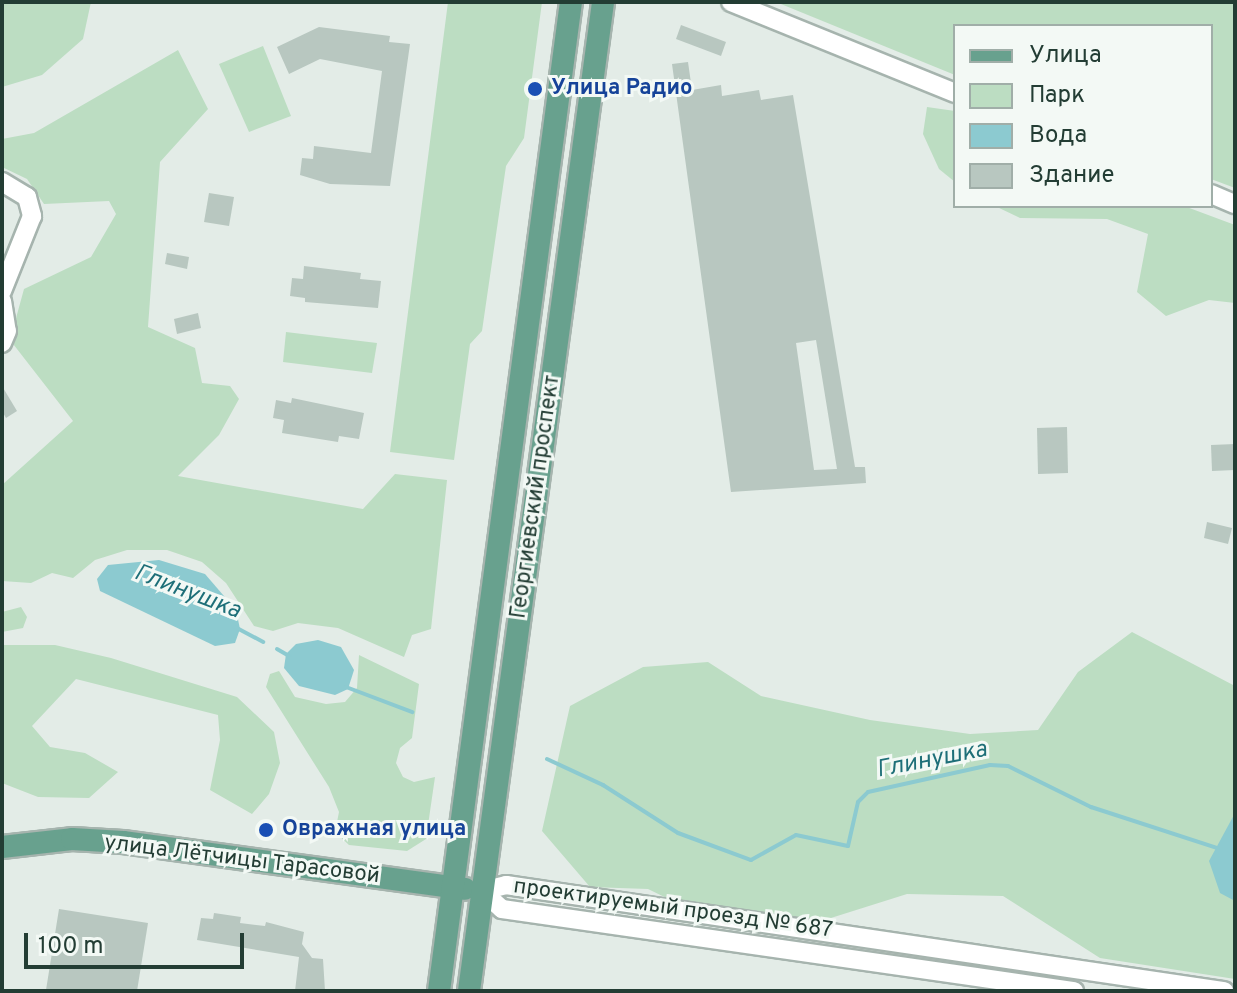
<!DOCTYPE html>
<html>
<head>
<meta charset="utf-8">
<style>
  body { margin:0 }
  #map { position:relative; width:1237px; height:993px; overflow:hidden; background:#e3ece7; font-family:Overpass,sans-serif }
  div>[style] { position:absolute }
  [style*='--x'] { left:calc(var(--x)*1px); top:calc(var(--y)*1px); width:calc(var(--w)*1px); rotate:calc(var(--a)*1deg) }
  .green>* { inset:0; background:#bcddc2 }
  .water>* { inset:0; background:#8ccad0 }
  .stream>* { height:4px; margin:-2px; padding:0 2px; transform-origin:2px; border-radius:2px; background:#8ccad0 }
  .building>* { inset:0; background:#b8c7c0 }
  .roads { filter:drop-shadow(2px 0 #a6b4ae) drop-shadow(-2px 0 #a6b4ae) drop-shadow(0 2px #a6b4ae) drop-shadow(0 -2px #a6b4ae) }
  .minor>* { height:18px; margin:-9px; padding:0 9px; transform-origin:9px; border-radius:9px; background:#fff }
  .major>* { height:22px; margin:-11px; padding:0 11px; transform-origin:11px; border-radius:11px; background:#68a18e }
  .dots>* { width:22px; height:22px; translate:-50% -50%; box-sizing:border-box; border:4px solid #f3f9f5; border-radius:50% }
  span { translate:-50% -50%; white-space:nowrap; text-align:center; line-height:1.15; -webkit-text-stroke:6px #f3f9f5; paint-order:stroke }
  .transit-label { font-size:22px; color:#164399; font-weight:700 }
  .left { translate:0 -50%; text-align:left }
  .street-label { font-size:22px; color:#233d34 }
  .water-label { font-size:24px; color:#1e6f78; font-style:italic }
  .frame { position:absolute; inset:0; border:4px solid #233d34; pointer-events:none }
  .legend { position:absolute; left:953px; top:24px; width:260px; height:184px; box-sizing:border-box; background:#f3f9f5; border:2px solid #a0aea8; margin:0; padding:10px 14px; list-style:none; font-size:24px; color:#233d34 }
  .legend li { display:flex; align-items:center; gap:16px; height:40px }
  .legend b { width:40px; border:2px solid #a0aea8 }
  .scale { position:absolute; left:24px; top:933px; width:220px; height:36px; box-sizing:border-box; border:4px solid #233d34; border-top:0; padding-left:10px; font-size:24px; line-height:28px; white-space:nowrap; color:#233d34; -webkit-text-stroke:6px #f3f9f5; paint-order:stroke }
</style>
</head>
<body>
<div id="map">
  <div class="green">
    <div style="clip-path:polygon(2px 2px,91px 2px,83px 39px,42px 75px,2px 87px)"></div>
    <div style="clip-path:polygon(448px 2px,542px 2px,524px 138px,506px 166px,482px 331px,470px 344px,454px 460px,390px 452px)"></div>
    <div style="clip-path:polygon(776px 2px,1235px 2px,1235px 188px,1211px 179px,1211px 26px,955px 26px,955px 75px)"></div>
    <div style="clip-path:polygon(263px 46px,291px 116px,249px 132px,219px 64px)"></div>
    <div style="clip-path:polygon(178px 50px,208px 109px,160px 162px,148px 327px,195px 348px,202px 383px,230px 386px,239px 399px,219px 435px,178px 476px,363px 509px,395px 474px,447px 480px,431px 629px,412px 635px,404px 657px,338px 628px,298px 623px,273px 631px,254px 626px,226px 583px,202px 562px,167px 550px,127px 550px,95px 560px,73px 578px,52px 573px,31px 583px,2px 581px,2px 485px,73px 421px,10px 340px,24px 289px,91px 257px,116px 214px,109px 201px,44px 204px,27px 179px,2px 167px,2px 139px,34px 133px)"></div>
    <div style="clip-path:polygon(927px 107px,955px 111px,955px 182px,939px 169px,923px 134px)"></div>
    <div style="clip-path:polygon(995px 206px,1184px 206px,1235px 225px,1235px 303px,1209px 300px,1166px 316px,1137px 292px,1148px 234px,1107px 219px,1020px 218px)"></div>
    <div style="clip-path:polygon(286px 332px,377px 343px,372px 373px,283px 362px)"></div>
    <div style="clip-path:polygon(21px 607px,27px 617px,23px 628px,2px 632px,2px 612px)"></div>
    <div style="clip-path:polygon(1132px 632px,1235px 686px,1235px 979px,1100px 958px,1003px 896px,907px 894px,815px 923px,683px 906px,648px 889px,590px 887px,542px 831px,570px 706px,643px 667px,708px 662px,761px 696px,870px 720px,970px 734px,1038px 730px,1078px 672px)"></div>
    <div style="clip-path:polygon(2px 645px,55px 645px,111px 658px,237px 697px,274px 732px,280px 763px,269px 794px,252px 814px,210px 790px,220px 740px,218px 715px,76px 679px,32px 726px,50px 747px,85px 753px,118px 772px,89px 798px,38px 797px,2px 783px)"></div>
    <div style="clip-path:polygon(359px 655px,419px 684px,412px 738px,400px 748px,396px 763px,403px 777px,414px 782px,435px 777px,426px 839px,407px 851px,349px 845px,335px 832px,339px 812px,329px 787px,266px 687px,270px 674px,279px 671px,295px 697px,326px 704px,345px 702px,357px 688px)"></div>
  </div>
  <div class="water">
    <div style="clip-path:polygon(159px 560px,205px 574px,236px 610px,240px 629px,235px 643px,215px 646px,100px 591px,97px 579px,108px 565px)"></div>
    <div style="clip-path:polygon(318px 640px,341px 647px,354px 670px,348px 689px,335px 695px,299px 686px,284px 668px,286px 654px,296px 644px)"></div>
    <div style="clip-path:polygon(1235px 813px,1235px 901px,1220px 893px,1209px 861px)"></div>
  </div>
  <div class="stream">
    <div style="--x:235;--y:627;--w:32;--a:28"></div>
    <div style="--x:277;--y:649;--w:14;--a:30"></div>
    <div style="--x:346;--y:687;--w:71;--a:20.7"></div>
    <div style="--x:547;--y:759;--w:62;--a:24.9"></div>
    <div style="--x:603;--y:785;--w:89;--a:32.6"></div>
    <div style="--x:678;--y:833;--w:78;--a:20.3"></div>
    <div style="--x:751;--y:860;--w:51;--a:-29.1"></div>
    <div style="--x:796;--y:835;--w:53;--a:11.9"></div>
    <div style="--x:848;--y:846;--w:45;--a:-77.2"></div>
    <div style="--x:858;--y:802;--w:14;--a:-45"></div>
    <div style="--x:868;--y:792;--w:125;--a:-12.5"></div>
    <div style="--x:990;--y:765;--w:18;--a:3"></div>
    <div style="--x:1008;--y:766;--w:93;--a:26.3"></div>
    <div style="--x:1091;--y:807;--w:133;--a:18"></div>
  </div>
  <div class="building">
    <div style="clip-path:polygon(681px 25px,726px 42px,721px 56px,676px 39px)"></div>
    <div style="clip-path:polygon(319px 27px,390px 36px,389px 42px,410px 44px,390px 186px,330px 184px,300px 175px,302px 158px,313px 159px,314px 146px,371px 153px,382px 71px,320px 59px,289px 74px,277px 47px)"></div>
    <div style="clip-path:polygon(evenodd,688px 62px,692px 90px,721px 85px,722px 96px,759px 90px,761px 100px,793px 95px,855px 467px,865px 467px,866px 483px,731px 492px,672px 64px,688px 62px,816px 340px,837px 469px,814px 470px,796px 343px,816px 340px)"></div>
    <div style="clip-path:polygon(209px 193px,234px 197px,229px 226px,204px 222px)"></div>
    <div style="clip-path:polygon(167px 253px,189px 257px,187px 269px,165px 264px)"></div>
    <div style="clip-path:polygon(304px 266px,361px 273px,360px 279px,381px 281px,378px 308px,305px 302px,305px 298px,290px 296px,292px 278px,303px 279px)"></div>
    <div style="clip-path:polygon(198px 313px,201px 328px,177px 334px,174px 319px)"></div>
    <div style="clip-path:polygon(2px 386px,17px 411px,6px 418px,2px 411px)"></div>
    <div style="clip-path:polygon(292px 398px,364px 413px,359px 439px,339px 436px,338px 442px,282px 433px,284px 420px,273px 418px,276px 400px,291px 403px)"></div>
    <div style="clip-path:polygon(1067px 427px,1068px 473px,1038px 474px,1037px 428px)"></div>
    <div style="clip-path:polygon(1235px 444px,1235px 470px,1212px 471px,1211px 445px)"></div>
    <div style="clip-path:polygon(1207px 522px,1232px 528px,1228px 544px,1204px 538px)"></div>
    <div style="clip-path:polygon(59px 909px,148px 923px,137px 991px,46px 990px)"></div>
    <div style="clip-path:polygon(214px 913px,241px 917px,240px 923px,265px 926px,266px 922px,304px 932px,302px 944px,312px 958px,323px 959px,325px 991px,295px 991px,299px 957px,197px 940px,201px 918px,213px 919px)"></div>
  </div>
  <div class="roads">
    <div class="minor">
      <div style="--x:731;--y:2;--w:242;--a:22.1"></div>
      <div style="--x:2;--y:182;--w:29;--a:31"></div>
      <div style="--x:27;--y:197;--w:20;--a:75"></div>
      <div style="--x:32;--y:216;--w:81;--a:111.8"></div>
      <div style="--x:1211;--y:194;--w:26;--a:23"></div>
      <div style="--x:2;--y:301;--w:30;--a:81"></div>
      <div style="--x:7;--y:331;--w:13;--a:113"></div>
      <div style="--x:482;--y:891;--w:25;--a:-14"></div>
      <div style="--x:506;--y:885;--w:726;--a:8.4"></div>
      <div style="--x:482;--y:891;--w:27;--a:42"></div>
      <div style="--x:502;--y:909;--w:578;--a:8.16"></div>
    </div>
    <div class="major">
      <div style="--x:2;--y:847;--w:70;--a:-6.5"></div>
      <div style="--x:72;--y:839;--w:51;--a:3.4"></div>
      <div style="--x:123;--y:842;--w:345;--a:7.8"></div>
      <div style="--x:439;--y:991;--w:998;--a:-82.4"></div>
      <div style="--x:469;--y:991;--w:998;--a:-82.28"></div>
    </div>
  </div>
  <div class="dots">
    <div style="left:535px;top:89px;background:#1a4fb4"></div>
    <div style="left:266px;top:830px;background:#1a4fb4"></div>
  </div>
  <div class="transit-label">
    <span class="left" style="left:551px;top:89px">Улица Радио</span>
    <span class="left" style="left:282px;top:830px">Овражная улица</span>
  </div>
  <div class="street-label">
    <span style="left:536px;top:497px;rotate:-82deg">Георгиевский проспект</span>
    <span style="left:242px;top:860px;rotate:7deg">улица Лётчицы Тарасовой</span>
    <span style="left:673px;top:909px;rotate:8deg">проектируемый проезд № 687</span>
  </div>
  <div class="water-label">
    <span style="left:187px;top:593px;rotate:21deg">Глинушка</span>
    <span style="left:932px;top:761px;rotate:-11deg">Глинушка</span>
  </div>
  <div class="frame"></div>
  <ul class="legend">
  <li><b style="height:10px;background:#68a18e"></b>Улица</li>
  <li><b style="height:22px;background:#bcddc2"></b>Парк</li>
  <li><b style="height:22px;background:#8ccad0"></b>Вода</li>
  <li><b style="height:22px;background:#b8c7c0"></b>Здание</li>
  </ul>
  <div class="scale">100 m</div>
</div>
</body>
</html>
